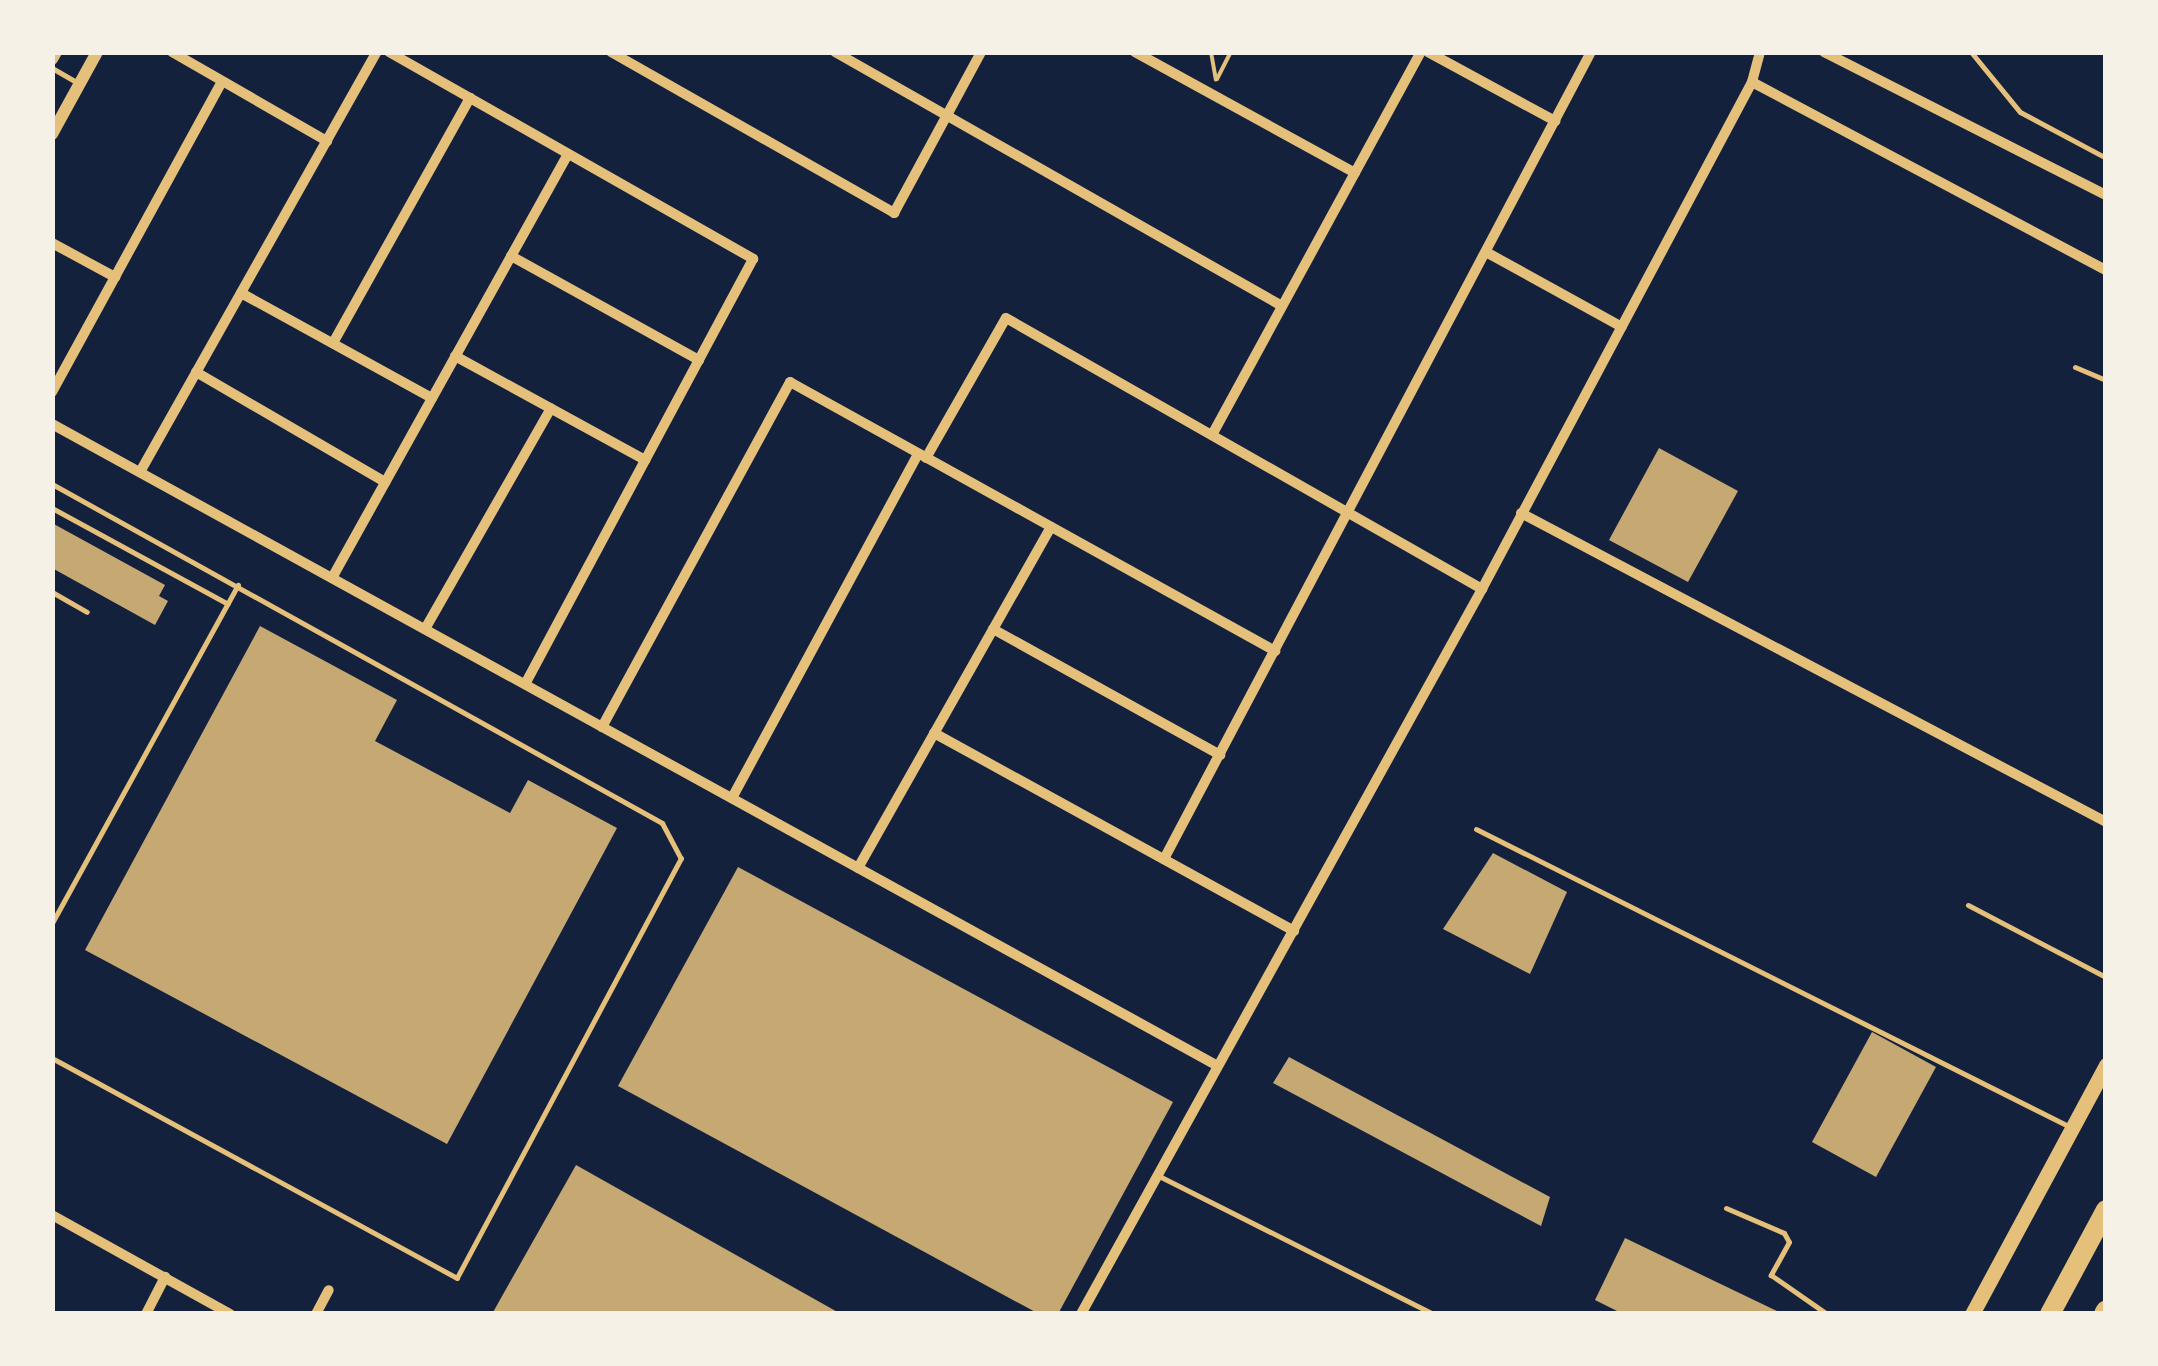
<!DOCTYPE html>
<html>
<head>
<meta charset="utf-8">
<style>
  body { margin:0 }
  #map { position:relative; width:2158px; height:1366px; overflow:hidden; background:#14213d; font-family:"Archivo Narrow",sans-serif }
  div>[style] { position:absolute }
  [style*='--x'] { left:calc(var(--x)*1px); top:calc(var(--y)*1px); width:calc(var(--w)*1px); rotate:calc(var(--a)*1deg) }
  .building>* { inset:0; background:#c6a872 }
  .path>* { height:4px; margin:-2px; padding:0 2px; transform-origin:2px; border-radius:2px; background:#e5c07b }
  .service>* { height:5px; margin:-2.5px; padding:0 2.5px; transform-origin:2.5px; border-radius:2.5px; background:#e5c07b }
  .minor>* { height:10px; margin:-5px; padding:0 5px; transform-origin:5px; border-radius:5px; background:#e5c07b }
  .tertiary>* { height:12px; margin:-6px; padding:0 6px; transform-origin:6px; border-radius:6px; background:#e5c07b }
  .secondary>* { height:15px; margin:-7.5px; padding:0 7.5px; transform-origin:7.5px; border-radius:7.5px; background:#e5c07b }
  .motorway>* { height:20px; margin:-10px; padding:0 10px; transform-origin:10px; border-radius:10px; background:#e5c07b }
  span { translate:-50% -50%; white-space:nowrap; text-align:center; line-height:1.15; -webkit-text-stroke:8px #f6f1e7; paint-order:stroke }
  .frame { position:absolute; inset:0; border:55px solid #f6f1e7; pointer-events:none }
</style>
</head>
<body>
<div id="map">
  <div class="building">
    <div style="clip-path:polygon(1659px 448px,1738px 491px,1688px 582px,1609px 540px)"></div>
    <div style="clip-path:polygon(52px 523px,165px 585px,159px 596px,168px 601px,155px 625px,52px 568px)"></div>
    <div style="clip-path:polygon(260px 626px,397px 700px,375px 741px,510px 813px,528px 780px,617px 828px,447px 1144px,85px 950px)"></div>
    <div style="clip-path:polygon(1493px 853px,1567px 892px,1530px 974px,1443px 929px)"></div>
    <div style="clip-path:polygon(738px 867px,1173px 1102px,1058px 1314px,1039px 1314px,618px 1086px)"></div>
    <div style="clip-path:polygon(1872px 1032px,1936px 1067px,1876px 1177px,1812px 1142px)"></div>
    <div style="clip-path:polygon(1289px 1057px,1550px 1197px,1541px 1226px,1273px 1083px)"></div>
    <div style="clip-path:polygon(576px 1165px,841px 1314px,492px 1314px)"></div>
    <div style="clip-path:polygon(1625px 1238px,1783px 1314px,1623px 1314px,1595px 1300px)"></div>
  </div>
  <div class="path">
    <div style="--x:1211;--y:52;--w:28;--a:80"></div>
    <div style="--x:1217;--y:79;--w:30;--a:-63"></div>
  </div>
  <div class="service">
    <div style="--x:1971;--y:52;--w:77;--a:50.8"></div>
    <div style="--x:2020;--y:112;--w:98;--a:28.1"></div>
    <div style="--x:52;--y:68;--w:32;--a:30"></div>
    <div style="--x:2075;--y:367;--w:34;--a:23"></div>
    <div style="--x:52;--y:484;--w:698;--a:29.06"></div>
    <div style="--x:662;--y:823;--w:40;--a:62"></div>
    <div style="--x:681;--y:858;--w:476;--a:118.1"></div>
    <div style="--x:457;--y:1278;--w:461;--a:-151.5"></div>
    <div style="--x:52;--y:508;--w:200;--a:28.6"></div>
    <div style="--x:52;--y:592;--w:40;--a:29.7"></div>
    <div style="--x:1476;--y:829;--w:662;--a:26.64"></div>
    <div style="--x:1968;--y:905;--w:156;--a:27.6"></div>
    <div style="--x:52;--y:923;--w:386;--a:-61.2"></div>
    <div style="--x:1159;--y:1176;--w:307;--a:26.7"></div>
    <div style="--x:1726;--y:1208;--w:63;--a:23.3"></div>
    <div style="--x:1784;--y:1233;--w:10;--a:61"></div>
    <div style="--x:1789;--y:1242;--w:38;--a:119"></div>
    <div style="--x:1771;--y:1275;--w:68;--a:34.9"></div>
  </div>
  <div class="minor">
    <div style="--x:172;--y:52;--w:179;--a:29.9"></div>
    <div style="--x:389;--y:52;--w:419;--a:29.6"></div>
    <div style="--x:753;--y:259;--w:482;--a:118.2"></div>
    <div style="--x:611;--y:52;--w:326;--a:29.6"></div>
    <div style="--x:894;--y:213;--w:183;--a:-61.6"></div>
    <div style="--x:835;--y:52;--w:514;--a:29.61"></div>
    <div style="--x:1135;--y:52;--w:251;--a:28.8"></div>
    <div style="--x:1428;--y:52;--w:145;--a:28.5"></div>
    <div style="--x:1824;--y:52;--w:316;--a:26.9"></div>
    <div style="--x:1752;--y:82;--w:401;--a:28"></div>
    <div style="--x:52;--y:243;--w:72;--a:28.4"></div>
    <div style="--x:1486;--y:252;--w:155;--a:28.9"></div>
    <div style="--x:511;--y:256;--w:215;--a:29"></div>
    <div style="--x:241;--y:293;--w:218;--a:28.8"></div>
    <div style="--x:333;--y:343;--w:281;--a:-60.8"></div>
    <div style="--x:455;--y:356;--w:217;--a:28.7"></div>
    <div style="--x:196;--y:372;--w:219;--a:30.2"></div>
    <div style="--x:52;--y:392;--w:354;--a:-61.3"></div>
    <div style="--x:52;--y:424;--w:1329;--a:28.84"></div>
    <div style="--x:1212;--y:435;--w:436;--a:-61.4"></div>
    <div style="--x:926;--y:458;--w:161;--a:-60.3"></div>
    <div style="--x:1006;--y:318;--w:548;--a:29.65"></div>
    <div style="--x:140;--y:472;--w:482;--a:-60.6"></div>
    <div style="--x:1521;--y:513;--w:662;--a:27.84"></div>
    <div style="--x:332;--y:578;--w:485;--a:-60.9"></div>
    <div style="--x:425;--y:629;--w:254;--a:-60.3"></div>
    <div style="--x:993;--y:629;--w:260;--a:29"></div>
    <div style="--x:602;--y:727;--w:393;--a:-61.4"></div>
    <div style="--x:790;--y:382;--w:555;--a:29.01"></div>
    <div style="--x:934;--y:733;--w:411;--a:28.8"></div>
    <div style="--x:732;--y:798;--w:391;--a:-61.6"></div>
    <div style="--x:1164;--y:859;--w:913;--a:-62.12"></div>
    <div style="--x:858;--y:868;--w:392;--a:-60.5"></div>
    <div style="--x:52;--y:1215;--w:204;--a:29.1"></div>
    <div style="--x:146;--y:1314;--w:42;--a:-62.8"></div>
    <div style="--x:316;--y:1314;--w:27;--a:-62"></div>
    <div style="--x:1081;--y:1314;--w:829;--a:-61.05"></div>
    <div style="--x:1482;--y:589;--w:574;--a:-61.96"></div>
    <div style="--x:1752;--y:82;--w:31;--a:-75"></div>
  </div>
  <div class="tertiary">
    <div style="--x:52;--y:59;--w:8;--a:-60"></div>
    <div style="--x:52;--y:134;--w:94;--a:-61.2"></div>
  </div>
  <div class="secondary">
    <div style="--x:1972;--y:1314;--w:283;--a:-61.7"></div>
  </div>
  <div class="motorway">
    <div style="--x:2050;--y:1314;--w:118;--a:-61.7"></div>
    <div style="--x:2104;--y:1314;--w:4;--a:-63"></div>
  </div>
  <div class="frame"></div>
</div>
</body>
</html>
